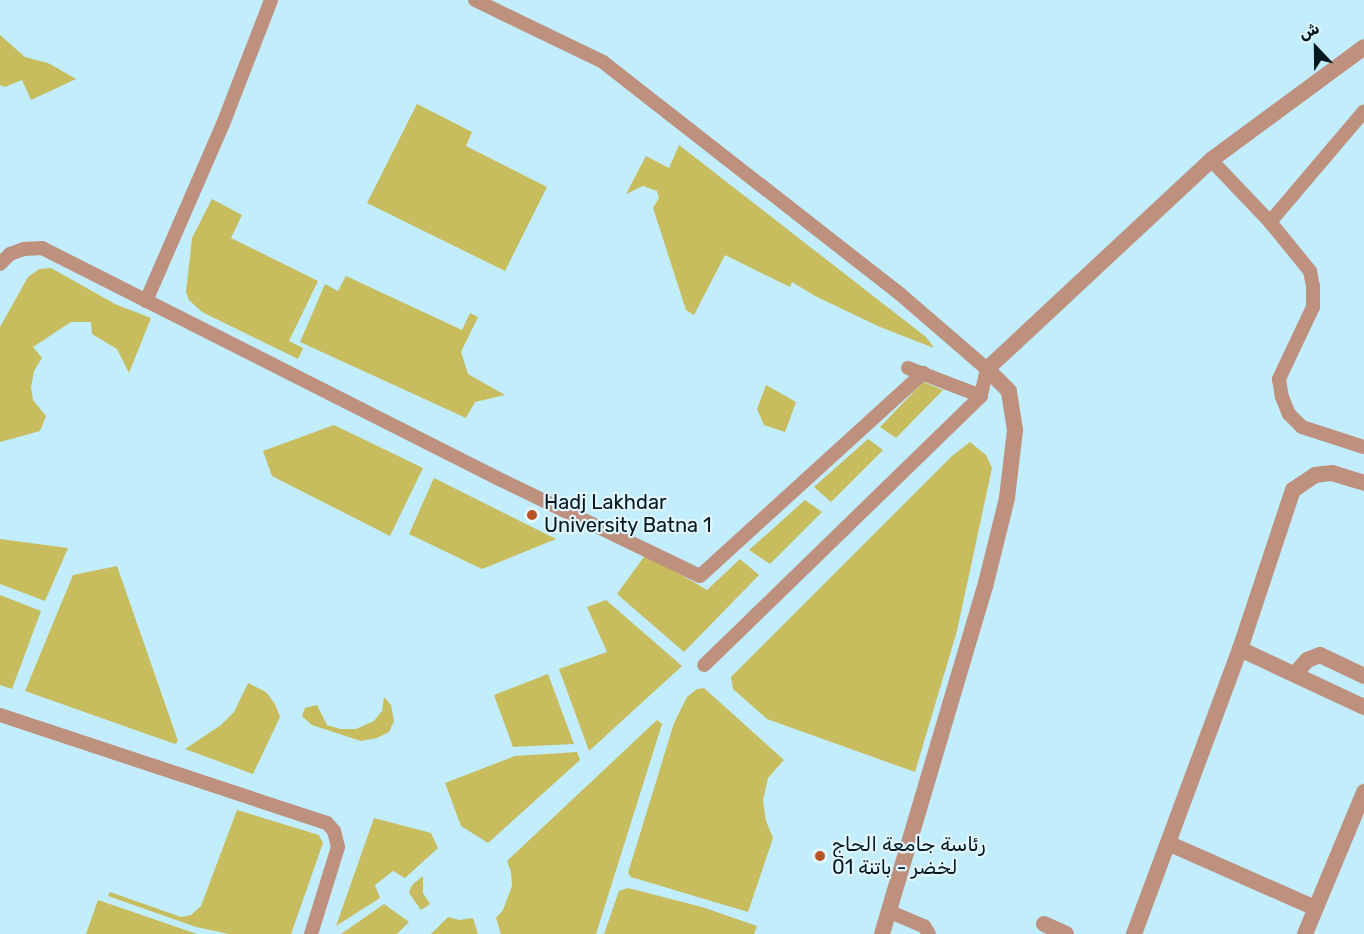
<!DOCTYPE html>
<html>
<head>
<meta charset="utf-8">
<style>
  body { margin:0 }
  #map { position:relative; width:1364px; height:934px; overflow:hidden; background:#c2edfd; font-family:Rubik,"Noto Naskh Arabic",sans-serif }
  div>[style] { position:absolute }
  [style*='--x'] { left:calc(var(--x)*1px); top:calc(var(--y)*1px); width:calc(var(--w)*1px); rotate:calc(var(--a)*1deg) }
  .green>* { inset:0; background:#c7bc5e }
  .service>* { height:14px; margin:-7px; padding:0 7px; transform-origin:7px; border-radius:7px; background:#be907e }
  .minor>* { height:16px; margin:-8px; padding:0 8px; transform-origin:8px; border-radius:8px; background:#be907e }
  .tertiary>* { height:16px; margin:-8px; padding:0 8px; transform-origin:8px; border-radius:8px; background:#be907e }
  .dots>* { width:16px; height:16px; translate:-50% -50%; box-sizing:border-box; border:3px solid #e1f6fe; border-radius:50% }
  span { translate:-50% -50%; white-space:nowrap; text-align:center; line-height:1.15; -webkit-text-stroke:4.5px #e1f6fe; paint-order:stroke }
  .poi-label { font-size:20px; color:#03171e }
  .left { translate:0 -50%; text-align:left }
  .north { position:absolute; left:1286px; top:18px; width:60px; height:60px; -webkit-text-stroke:4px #e1f6fe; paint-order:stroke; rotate:338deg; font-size:16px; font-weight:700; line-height:24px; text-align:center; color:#03171e }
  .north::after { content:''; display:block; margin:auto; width:21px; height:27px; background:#03171e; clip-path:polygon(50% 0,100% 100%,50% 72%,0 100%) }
</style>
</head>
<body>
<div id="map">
  <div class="green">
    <div style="clip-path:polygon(0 35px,25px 57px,48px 63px,76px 79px,31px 100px,22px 80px,5px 87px,0 85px)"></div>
    <div style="clip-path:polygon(417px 104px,472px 132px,466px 146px,547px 187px,505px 271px,367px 203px)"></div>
    <div style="clip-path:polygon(679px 145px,926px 337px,934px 348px,880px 327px,815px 296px,792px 282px,790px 287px,725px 255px,694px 315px,686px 310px,653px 208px,659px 198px,657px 191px,643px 186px,626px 194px,646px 156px,669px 168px)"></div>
    <div style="clip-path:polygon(212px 199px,242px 215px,231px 238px,318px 281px,289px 341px,303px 348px,298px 359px,202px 312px,189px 300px,186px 292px,192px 238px)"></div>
    <div style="clip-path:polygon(51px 268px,115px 304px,151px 318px,129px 373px,117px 349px,92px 334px,91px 322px,71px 322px,33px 347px,42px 358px,34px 371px,31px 387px,33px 400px,46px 416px,40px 431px,0 442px,0 327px,28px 277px,39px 269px)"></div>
    <div style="clip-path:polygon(346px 276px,462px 330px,470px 313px,478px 317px,461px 352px,468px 374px,505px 395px,475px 402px,466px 418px,300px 342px,325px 284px,338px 291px)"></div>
    <div style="clip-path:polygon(923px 382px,943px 390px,896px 438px,880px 427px)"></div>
    <div style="clip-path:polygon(766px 385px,796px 402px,785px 432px,764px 425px,757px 409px)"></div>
    <div style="clip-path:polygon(334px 425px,423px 468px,390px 536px,272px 476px,263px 451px)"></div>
    <div style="clip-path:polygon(868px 439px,883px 450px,831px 502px,814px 487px)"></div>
    <div style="clip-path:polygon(970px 442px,986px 455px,992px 468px,957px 631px,915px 772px,767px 719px,733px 689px,731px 677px,952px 456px)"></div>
    <div style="clip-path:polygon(434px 478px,556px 539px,482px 569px,409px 534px)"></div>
    <div style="clip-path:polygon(805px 500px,822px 512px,770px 564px,749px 550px)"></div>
    <div style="clip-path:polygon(0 539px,68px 548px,45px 601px,0 584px)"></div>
    <div style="clip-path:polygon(646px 554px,707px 590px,740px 559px,759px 575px,684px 652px,617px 594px)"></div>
    <div style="clip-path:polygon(117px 566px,178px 741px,175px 744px,25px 691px,73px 575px)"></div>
    <div style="clip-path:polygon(0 595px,41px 611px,12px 689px,0 685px)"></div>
    <div style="clip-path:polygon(606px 600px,682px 666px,589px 751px,559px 669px,607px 652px,587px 607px)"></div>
    <div style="clip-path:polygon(548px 674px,574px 744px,513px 747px,494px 695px)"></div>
    <div style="clip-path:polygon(248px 683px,266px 692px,275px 704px,280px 717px,253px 774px,185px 749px,221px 725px,234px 712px)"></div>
    <div style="clip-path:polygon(704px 688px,784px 760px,768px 778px,763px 800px,766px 821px,773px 838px,748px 912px,631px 877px,628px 873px,674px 723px,687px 697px,697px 689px)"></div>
    <div style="clip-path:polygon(384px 697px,391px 705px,394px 721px,389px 732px,377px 738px,361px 741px,312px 725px,302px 716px,305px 708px,317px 705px,327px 725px,340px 729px,356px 729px,374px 721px,382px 711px)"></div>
    <div style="clip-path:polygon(657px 720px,662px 724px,596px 934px,501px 934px,496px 918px,503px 910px,512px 886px,511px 872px,507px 861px)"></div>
    <div style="clip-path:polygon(577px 752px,580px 760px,488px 843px,461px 826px,445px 783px,515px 756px)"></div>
    <div style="clip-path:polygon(237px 810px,319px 835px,323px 843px,291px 934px,229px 934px,196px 927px,108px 896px,110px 892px,181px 917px,191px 915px,201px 906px)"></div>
    <div style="clip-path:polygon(374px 818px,431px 833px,438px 848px,405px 878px,393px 871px,375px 885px,380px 898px,336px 926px)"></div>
    <div style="clip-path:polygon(423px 876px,423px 893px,430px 904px,421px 910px,409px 893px,412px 885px)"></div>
    <div style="clip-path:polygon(628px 888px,702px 907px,757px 926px,754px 934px,604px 934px,619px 891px)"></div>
    <div style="clip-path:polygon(98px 900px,197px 934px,86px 934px)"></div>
    <div style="clip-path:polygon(384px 904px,409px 922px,397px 934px,341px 934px)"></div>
    <div style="clip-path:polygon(448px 917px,459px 920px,473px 918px,478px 934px,431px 934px)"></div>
  </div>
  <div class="service">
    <div style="--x:475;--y:0;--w:142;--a:25.8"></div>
    <div style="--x:603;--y:62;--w:377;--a:38"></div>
    <div style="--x:900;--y:294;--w:115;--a:40.8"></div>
    <div style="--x:987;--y:369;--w:28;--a:103"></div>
    <div style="--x:981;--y:396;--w:386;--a:135.8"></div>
    <div style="--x:1211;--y:160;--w:86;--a:46.4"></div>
    <div style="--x:1270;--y:222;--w:63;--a:50.8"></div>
    <div style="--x:1310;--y:271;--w:15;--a:79"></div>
    <div style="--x:1313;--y:286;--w:21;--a:90"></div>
    <div style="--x:1313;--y:307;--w:80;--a:115.3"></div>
    <div style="--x:1279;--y:379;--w:18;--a:81"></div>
    <div style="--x:1282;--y:397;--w:18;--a:68"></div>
    <div style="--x:1289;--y:414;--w:18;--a:45"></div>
    <div style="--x:1302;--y:427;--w:65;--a:17.9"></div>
    <div style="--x:1270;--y:222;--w:145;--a:-49.7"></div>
    <div style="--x:0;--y:264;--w:14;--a:-45"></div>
    <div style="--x:10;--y:254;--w:15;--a:-20"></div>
    <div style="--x:24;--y:249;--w:18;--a:-3"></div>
    <div style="--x:42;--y:248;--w:510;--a:26.82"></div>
    <div style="--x:497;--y:478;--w:225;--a:25.8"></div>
    <div style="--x:700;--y:576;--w:302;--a:-42.3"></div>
    <div style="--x:146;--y:301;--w:193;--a:-66.5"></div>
    <div style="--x:223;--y:124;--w:133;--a:-68.8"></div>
    <div style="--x:908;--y:368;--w:78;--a:21"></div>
    <div style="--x:0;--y:715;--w:344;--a:18.3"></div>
    <div style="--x:327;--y:823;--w:11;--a:49"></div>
    <div style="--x:334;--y:831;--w:16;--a:76"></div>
    <div style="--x:338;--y:847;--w:91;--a:107.2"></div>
    <div style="--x:888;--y:911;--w:39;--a:23"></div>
    <div style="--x:924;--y:926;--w:9;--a:58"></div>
  </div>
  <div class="minor">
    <div style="--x:1240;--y:649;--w:137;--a:25.1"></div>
    <div style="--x:1295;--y:674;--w:18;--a:-49"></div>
    <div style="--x:1307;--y:660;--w:14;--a:-21"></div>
    <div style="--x:1320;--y:655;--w:49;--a:25.5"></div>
    <div style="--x:1170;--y:844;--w:158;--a:23.8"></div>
    <div style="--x:1044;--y:924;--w:24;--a:24"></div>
    <div style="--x:1134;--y:934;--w:304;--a:-69.6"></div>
    <div style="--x:1240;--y:649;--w:168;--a:-71.6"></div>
    <div style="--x:1293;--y:490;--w:27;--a:-34"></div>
    <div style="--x:1315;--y:475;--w:17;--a:-7"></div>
    <div style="--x:1332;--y:473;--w:34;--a:17"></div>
    <div style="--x:1305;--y:934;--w:154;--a:-67.4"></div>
  </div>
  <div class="tertiary">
    <div style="--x:882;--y:934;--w:362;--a:-73.5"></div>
    <div style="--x:985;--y:587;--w:92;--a:-76.1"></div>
    <div style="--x:1007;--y:498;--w:68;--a:-83.3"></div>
    <div style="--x:1015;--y:430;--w:39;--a:-99"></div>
    <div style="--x:1009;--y:391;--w:31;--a:-135"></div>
    <div style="--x:987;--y:369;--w:306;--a:-43"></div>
    <div style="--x:1211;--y:160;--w:190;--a:-36.4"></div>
  </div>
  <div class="dots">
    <div style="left:532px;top:515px;background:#b95324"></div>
    <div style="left:820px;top:856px;background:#b95324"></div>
  </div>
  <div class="poi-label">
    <span class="left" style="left:544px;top:514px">Hadj Lakhdar<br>University Batna 1</span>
    <span class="left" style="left:832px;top:856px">رئاسة جامعة الحاج<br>لخضر - باتنة 01</span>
  </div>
  <div class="north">ش</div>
</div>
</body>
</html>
